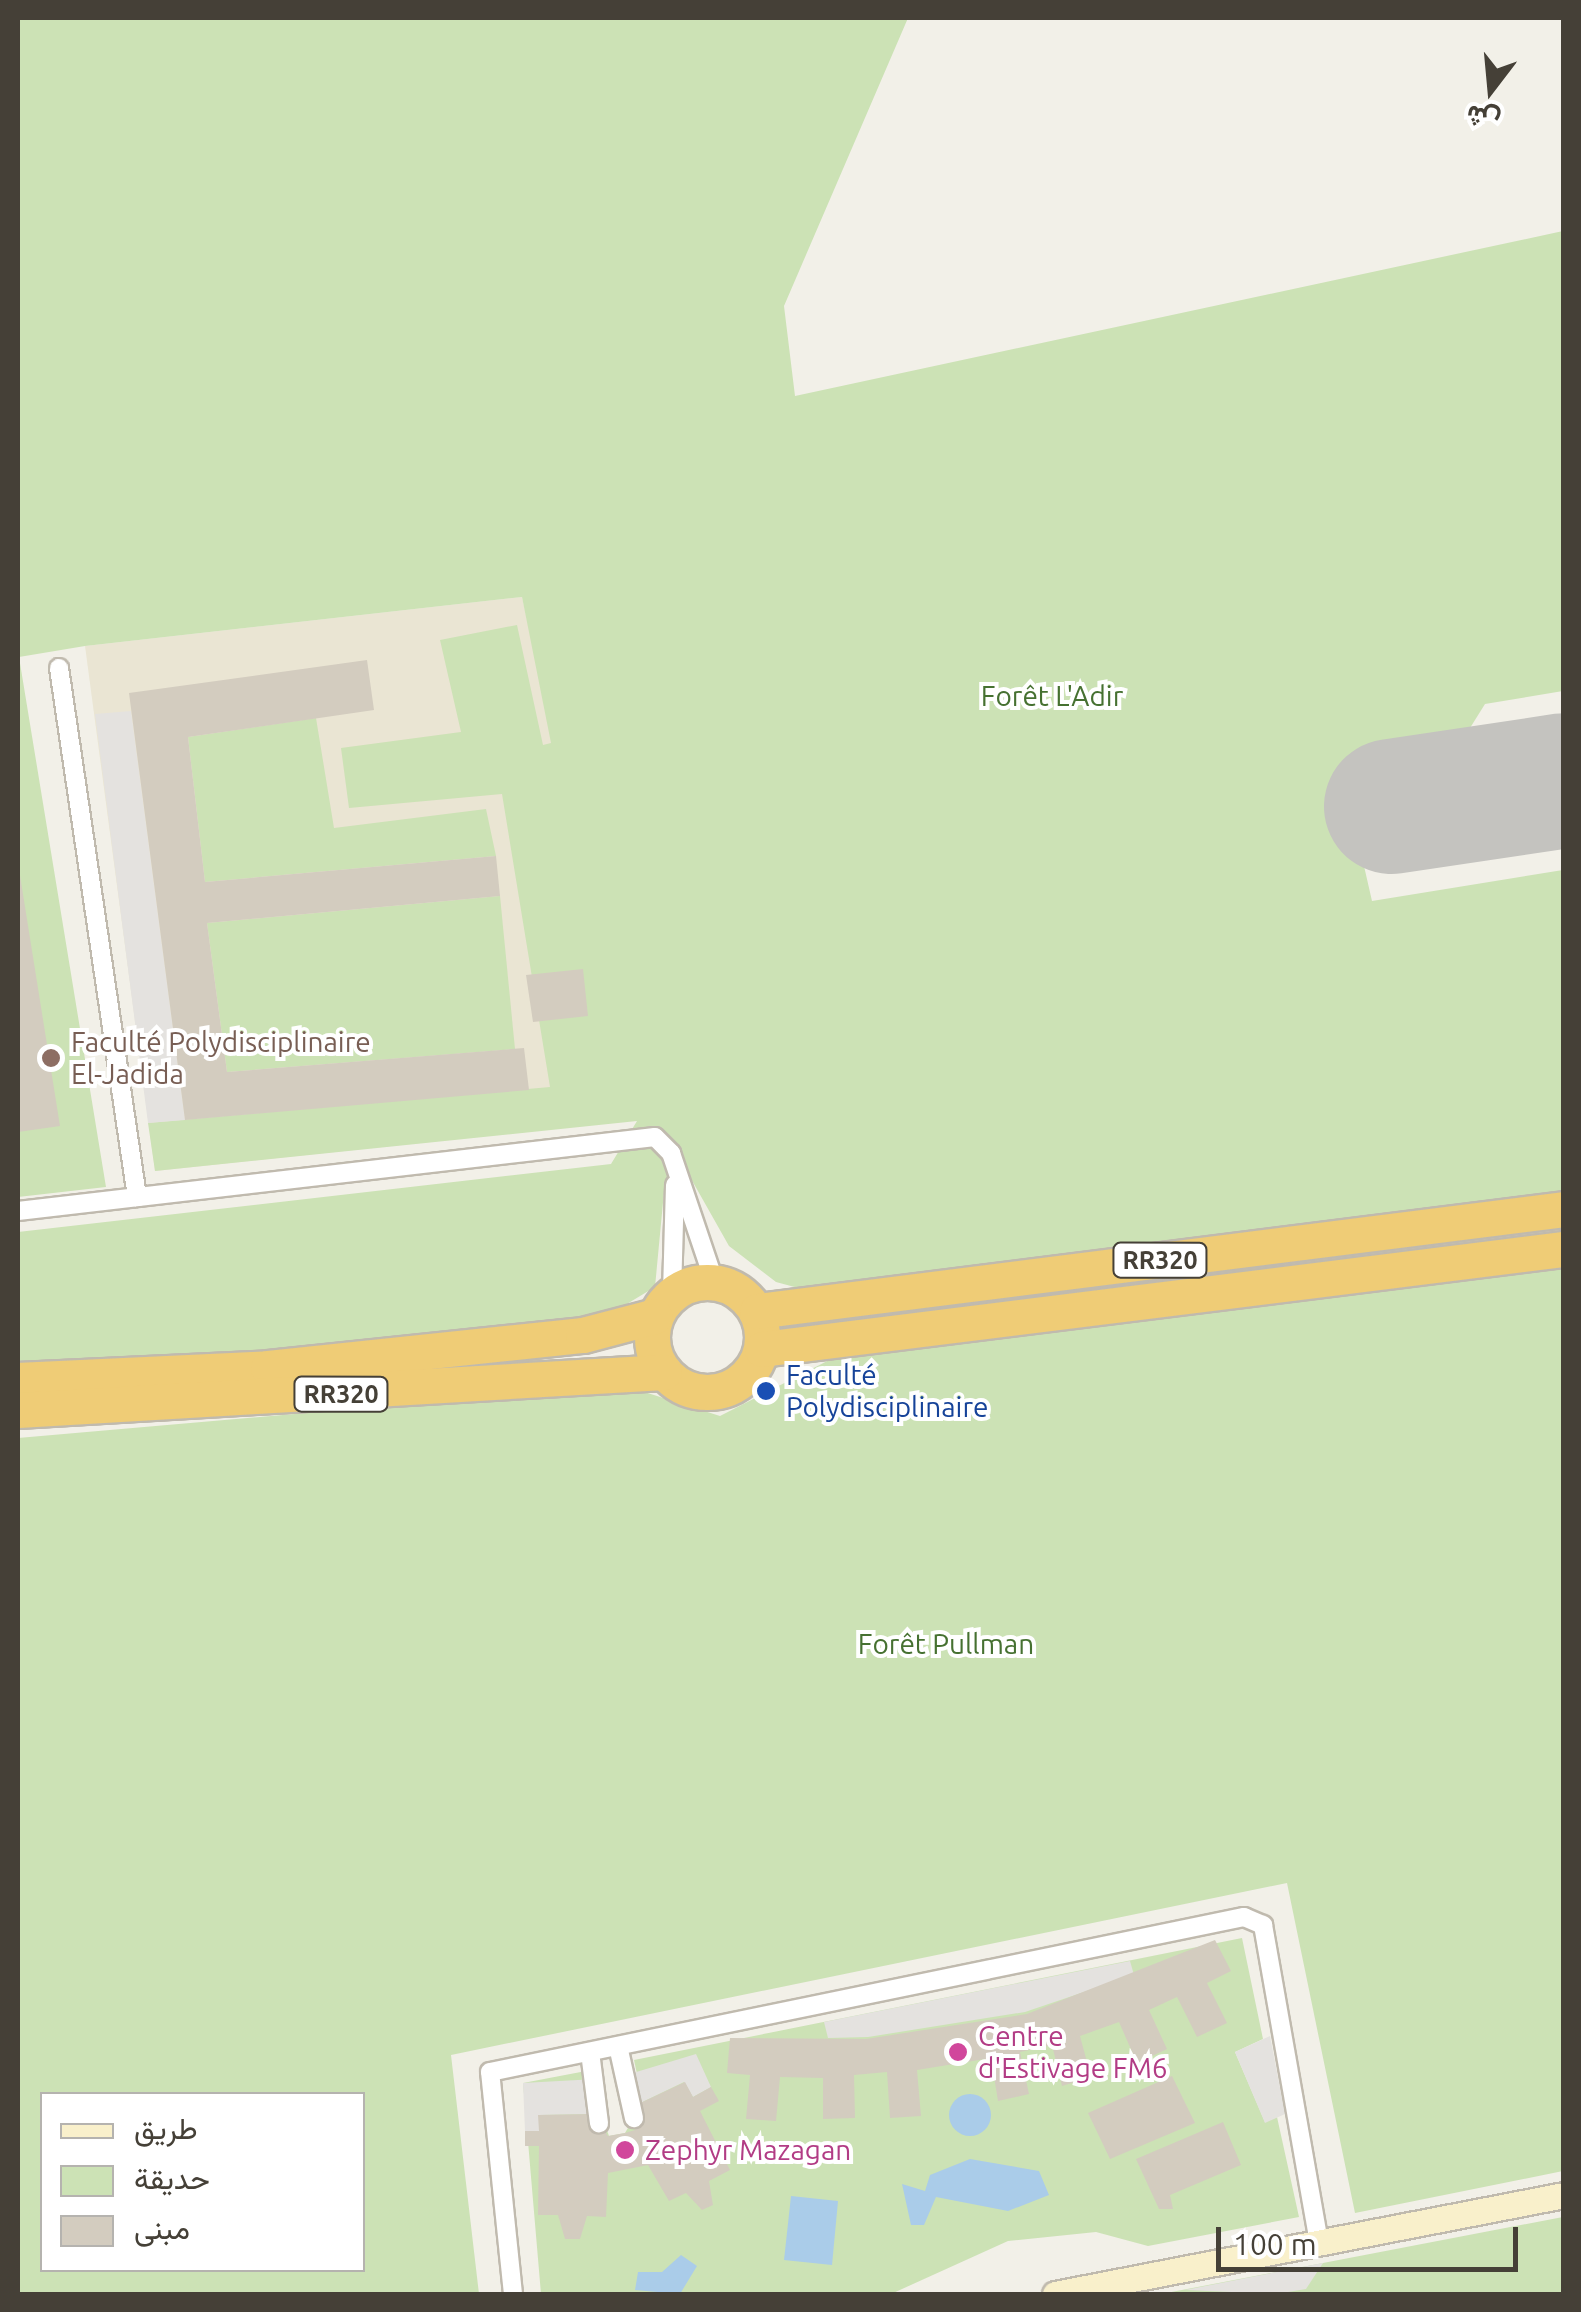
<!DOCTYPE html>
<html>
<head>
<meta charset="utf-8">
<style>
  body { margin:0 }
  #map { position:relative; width:1581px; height:2312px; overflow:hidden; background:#f2f0e8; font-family:Ubuntu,Vazirmatn,sans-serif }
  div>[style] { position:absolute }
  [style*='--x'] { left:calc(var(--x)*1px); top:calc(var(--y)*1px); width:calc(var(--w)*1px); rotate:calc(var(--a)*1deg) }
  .education>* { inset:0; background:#eae5d3 }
  .green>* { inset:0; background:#cce2b5 }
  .parking>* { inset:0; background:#e4e2df }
  .water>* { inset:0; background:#aacce9 }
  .round { border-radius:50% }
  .runway>* { height:135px; margin:-67.5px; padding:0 67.5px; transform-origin:67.5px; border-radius:67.5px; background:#c4c3bf }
  .building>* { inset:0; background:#d3ccbf }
  .roads { filter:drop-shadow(2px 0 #c0baae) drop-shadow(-2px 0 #c0baae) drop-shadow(0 2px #c0baae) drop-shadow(0 -2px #c0baae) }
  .street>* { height:18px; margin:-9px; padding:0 9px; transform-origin:9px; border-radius:9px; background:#fff }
  .secondary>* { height:25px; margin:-12.5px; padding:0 12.5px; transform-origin:12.5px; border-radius:12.5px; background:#f9f0cb }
  .highway>* { height:35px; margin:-17.5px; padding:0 17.5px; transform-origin:17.5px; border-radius:17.5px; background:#efcc76 }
  .highway>.ring { margin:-17.5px; padding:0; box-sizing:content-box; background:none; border:35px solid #efcc76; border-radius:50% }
  .dots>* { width:28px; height:28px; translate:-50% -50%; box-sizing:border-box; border:5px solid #fff; border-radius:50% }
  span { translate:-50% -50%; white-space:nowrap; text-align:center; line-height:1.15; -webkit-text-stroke:8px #fff; paint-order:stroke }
  .shield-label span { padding:2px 8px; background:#fff; border:2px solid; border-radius:8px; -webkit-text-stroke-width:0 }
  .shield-label { font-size:25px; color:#454037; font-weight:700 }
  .park-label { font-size:28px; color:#467131 }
  .education-label { font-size:28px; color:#785e54 }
  .left { translate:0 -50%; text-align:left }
  .transit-label { font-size:28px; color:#164399 }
  .hotel-label { font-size:28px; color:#b23c85 }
  .frame { position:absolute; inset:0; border:20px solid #454037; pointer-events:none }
  .legend { position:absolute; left:40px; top:2092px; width:325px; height:180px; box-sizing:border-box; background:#fff; border:2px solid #b5b3af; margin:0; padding:12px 18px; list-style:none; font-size:30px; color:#454037 }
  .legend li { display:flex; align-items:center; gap:20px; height:50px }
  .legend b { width:50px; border:2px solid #b5b3af }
  .north { position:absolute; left:1441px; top:40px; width:100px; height:100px; -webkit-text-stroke:8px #fff; paint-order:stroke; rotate:196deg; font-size:28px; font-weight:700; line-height:40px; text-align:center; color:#454037 }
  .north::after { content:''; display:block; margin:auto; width:35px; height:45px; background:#454037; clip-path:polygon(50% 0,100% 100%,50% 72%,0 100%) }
  .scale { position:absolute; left:1216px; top:2227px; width:302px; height:45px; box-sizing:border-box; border:5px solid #454037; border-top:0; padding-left:12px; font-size:30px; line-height:35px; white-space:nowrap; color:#454037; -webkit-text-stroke:8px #fff; paint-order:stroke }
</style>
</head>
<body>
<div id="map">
  <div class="education">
    <div style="clip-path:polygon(522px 597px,638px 1120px,155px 1171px,85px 646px)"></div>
  </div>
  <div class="green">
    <div style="clip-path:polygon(18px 18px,908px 18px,784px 306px,795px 396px,1563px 231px,1563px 691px,1485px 704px,1455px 752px,1409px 777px,1364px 866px,1372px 901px,1563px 870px,1563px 1197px,802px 1289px,776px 1282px,729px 1246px,681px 1161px,664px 1192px,655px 1287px,602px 1319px,219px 1358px,18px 1362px,18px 1232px,611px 1164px,637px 1121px,155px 1171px,148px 1123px,550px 1087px,502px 794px,349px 808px,341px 748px,461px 732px,440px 640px,517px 625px,543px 745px,551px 743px,522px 597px,85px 646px,19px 657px,106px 1187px,18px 1197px)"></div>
    <div style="clip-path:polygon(316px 718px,334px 828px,486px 809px,496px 856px,205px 882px,188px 737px)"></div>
    <div style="clip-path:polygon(500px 896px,515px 1049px,227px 1072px,207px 923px)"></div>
    <div style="clip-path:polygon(evenodd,1563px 1263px,1563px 2171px,1355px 2213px,1287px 1883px,451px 2055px,479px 2294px,18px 2294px,18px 1438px,583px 1389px,635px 1389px,720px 1416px,837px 1356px,1563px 1263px,42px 2094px,362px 2094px,362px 2270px,42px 2270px,42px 2094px)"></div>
    <div style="clip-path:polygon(1242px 1938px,1263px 2039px,1235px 2052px,1265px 2122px,1277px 2117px,1299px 2217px,1148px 2246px,1096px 2232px,1008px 2241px,891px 2294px,541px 2294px,523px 2083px,586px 2071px,609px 2136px,625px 2133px,643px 2102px,634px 2060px)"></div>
    <div style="clip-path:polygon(1563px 2217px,1563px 2294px,1161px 2294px,1323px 2263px)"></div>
  </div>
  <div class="parking">
    <div style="clip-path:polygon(131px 711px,185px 1120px,148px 1123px,95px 714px)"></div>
    <div style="clip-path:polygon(1130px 1961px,1134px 1975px,1025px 2012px,868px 2037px,828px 2038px,824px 2022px)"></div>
    <div style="clip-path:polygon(1270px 2036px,1285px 2114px,1265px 2123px,1235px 2052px)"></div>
    <div style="clip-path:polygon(696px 2054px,711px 2087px,693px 2097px,684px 2082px,634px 2106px,623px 2076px)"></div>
    <div style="clip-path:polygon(596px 2079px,594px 2114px,539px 2115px,539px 2131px,525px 2131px,523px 2083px)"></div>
    <div style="clip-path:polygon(1323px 2263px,1306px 2289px,1276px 2294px,1185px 2290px)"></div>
  </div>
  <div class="water">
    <div class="round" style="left:949px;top:2094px;width:42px;height:42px"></div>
    <div style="clip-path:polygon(970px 2159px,1039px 2171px,1049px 2195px,1008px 2211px,936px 2197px,924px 2225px,911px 2225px,902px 2184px,925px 2191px,930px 2175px)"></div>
    <div style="clip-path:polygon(791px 2196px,838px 2201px,832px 2265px,784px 2260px)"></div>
    <div style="clip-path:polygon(681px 2255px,697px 2266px,680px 2294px,635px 2290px,638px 2272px,662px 2272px)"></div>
  </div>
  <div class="runway">
    <div style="--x:1391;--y:806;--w:175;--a:-8.5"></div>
  </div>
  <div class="building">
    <div style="clip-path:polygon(367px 660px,374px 710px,188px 737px,205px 882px,496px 856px,500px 896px,207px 923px,227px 1072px,524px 1048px,529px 1090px,185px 1120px,129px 693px)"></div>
    <div style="clip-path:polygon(18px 863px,60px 1126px,18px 1132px)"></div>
    <div style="clip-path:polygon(583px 969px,588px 1016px,533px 1022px,526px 975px)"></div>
    <div style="clip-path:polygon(1215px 1940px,1231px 1971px,1207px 1983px,1227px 2023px,1197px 2037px,1177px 1997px,1149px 2010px,1167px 2049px,1137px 2063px,1119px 2022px,1080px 2036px,1091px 2077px,1062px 2086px,1052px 2045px,1020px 2052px,1029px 2094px,998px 2101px,991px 2058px,917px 2070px,921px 2116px,890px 2118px,887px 2072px,854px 2075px,855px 2118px,823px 2119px,823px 2078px,780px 2077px,776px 2121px,746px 2119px,750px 2075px,727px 2073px,730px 2038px,866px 2039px,1027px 2014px)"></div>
    <div style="clip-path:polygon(1172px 2076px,1195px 2123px,1110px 2159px,1088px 2113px)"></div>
    <div style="clip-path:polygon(685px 2082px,693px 2097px,711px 2087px,719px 2101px,700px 2111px,730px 2170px,709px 2181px,713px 2205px,702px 2210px,686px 2193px,669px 2201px,648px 2165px,608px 2173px,606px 2217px,587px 2216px,580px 2239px,565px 2239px,558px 2215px,538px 2215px,539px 2146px,525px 2146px,525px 2131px,539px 2131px,538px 2115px,594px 2114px,608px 2136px,625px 2133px,635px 2130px,634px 2106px)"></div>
    <div style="clip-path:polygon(1223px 2122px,1241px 2165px,1170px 2195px,1173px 2209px,1159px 2209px,1136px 2159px)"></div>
  </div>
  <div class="roads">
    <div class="street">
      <div style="--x:59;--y:668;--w:535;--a:81.61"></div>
      <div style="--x:18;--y:1211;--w:641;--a:-6.63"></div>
      <div style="--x:655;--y:1137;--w:23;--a:45"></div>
      <div style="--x:671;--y:1153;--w:135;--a:71.4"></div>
      <div style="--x:672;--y:1293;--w:108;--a:-88.4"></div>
      <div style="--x:618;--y:2046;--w:74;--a:77.5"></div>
      <div style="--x:590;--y:2052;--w:72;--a:82.8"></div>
      <div style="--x:513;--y:2294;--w:223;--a:-95.9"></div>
      <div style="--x:490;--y:2072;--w:770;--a:-11.62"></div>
      <div style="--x:1244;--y:1917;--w:21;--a:23"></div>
      <div style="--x:1263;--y:1925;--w:322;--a:80"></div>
    </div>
    <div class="secondary">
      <div style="--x:1055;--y:2294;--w:519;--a:-11.01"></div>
    </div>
    <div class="highway">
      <div class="ring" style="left:652px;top:1282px;width:75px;height:75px"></div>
      <div style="--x:757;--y:1311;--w:813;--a:-7.2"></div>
      <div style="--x:762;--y:1349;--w:808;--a:-7.11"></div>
      <div style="--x:18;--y:1380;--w:250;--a:-2.7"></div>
      <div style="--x:268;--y:1368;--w:317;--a:-6"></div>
      <div style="--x:583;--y:1335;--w:74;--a:-14.8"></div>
      <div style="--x:18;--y:1410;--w:647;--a:-3.37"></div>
    </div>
  </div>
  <div class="dots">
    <div style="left:51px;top:1058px;background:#8d6e63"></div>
    <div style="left:766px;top:1391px;background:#1a4fb4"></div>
    <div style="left:958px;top:2052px;background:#d1479c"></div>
    <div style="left:625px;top:2150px;background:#d1479c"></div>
  </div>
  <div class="shield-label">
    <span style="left:1160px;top:1260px">RR320</span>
    <span style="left:341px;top:1394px">RR320</span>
  </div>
  <div class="park-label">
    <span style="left:1052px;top:696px">Forêt L'Adir</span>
    <span style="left:946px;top:1644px">Forêt Pullman</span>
  </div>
  <div class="education-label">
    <span class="left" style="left:71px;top:1058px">Faculté Polydisciplinaire<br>El-Jadida</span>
  </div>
  <div class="transit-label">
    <span class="left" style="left:786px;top:1391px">Faculté<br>Polydisciplinaire</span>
  </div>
  <div class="hotel-label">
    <span class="left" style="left:978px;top:2052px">Centre<br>d'Estivage FM6</span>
    <span class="left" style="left:645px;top:2150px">Zephyr Mazagan</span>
  </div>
  <div class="frame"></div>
  <ul class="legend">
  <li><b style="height:12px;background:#f9f0cb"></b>طريق</li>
  <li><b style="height:28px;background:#cce2b5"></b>حديقة</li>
  <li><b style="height:28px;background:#d3ccbf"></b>مبنى</li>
  </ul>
  <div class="north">ش</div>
  <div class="scale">100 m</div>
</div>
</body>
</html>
